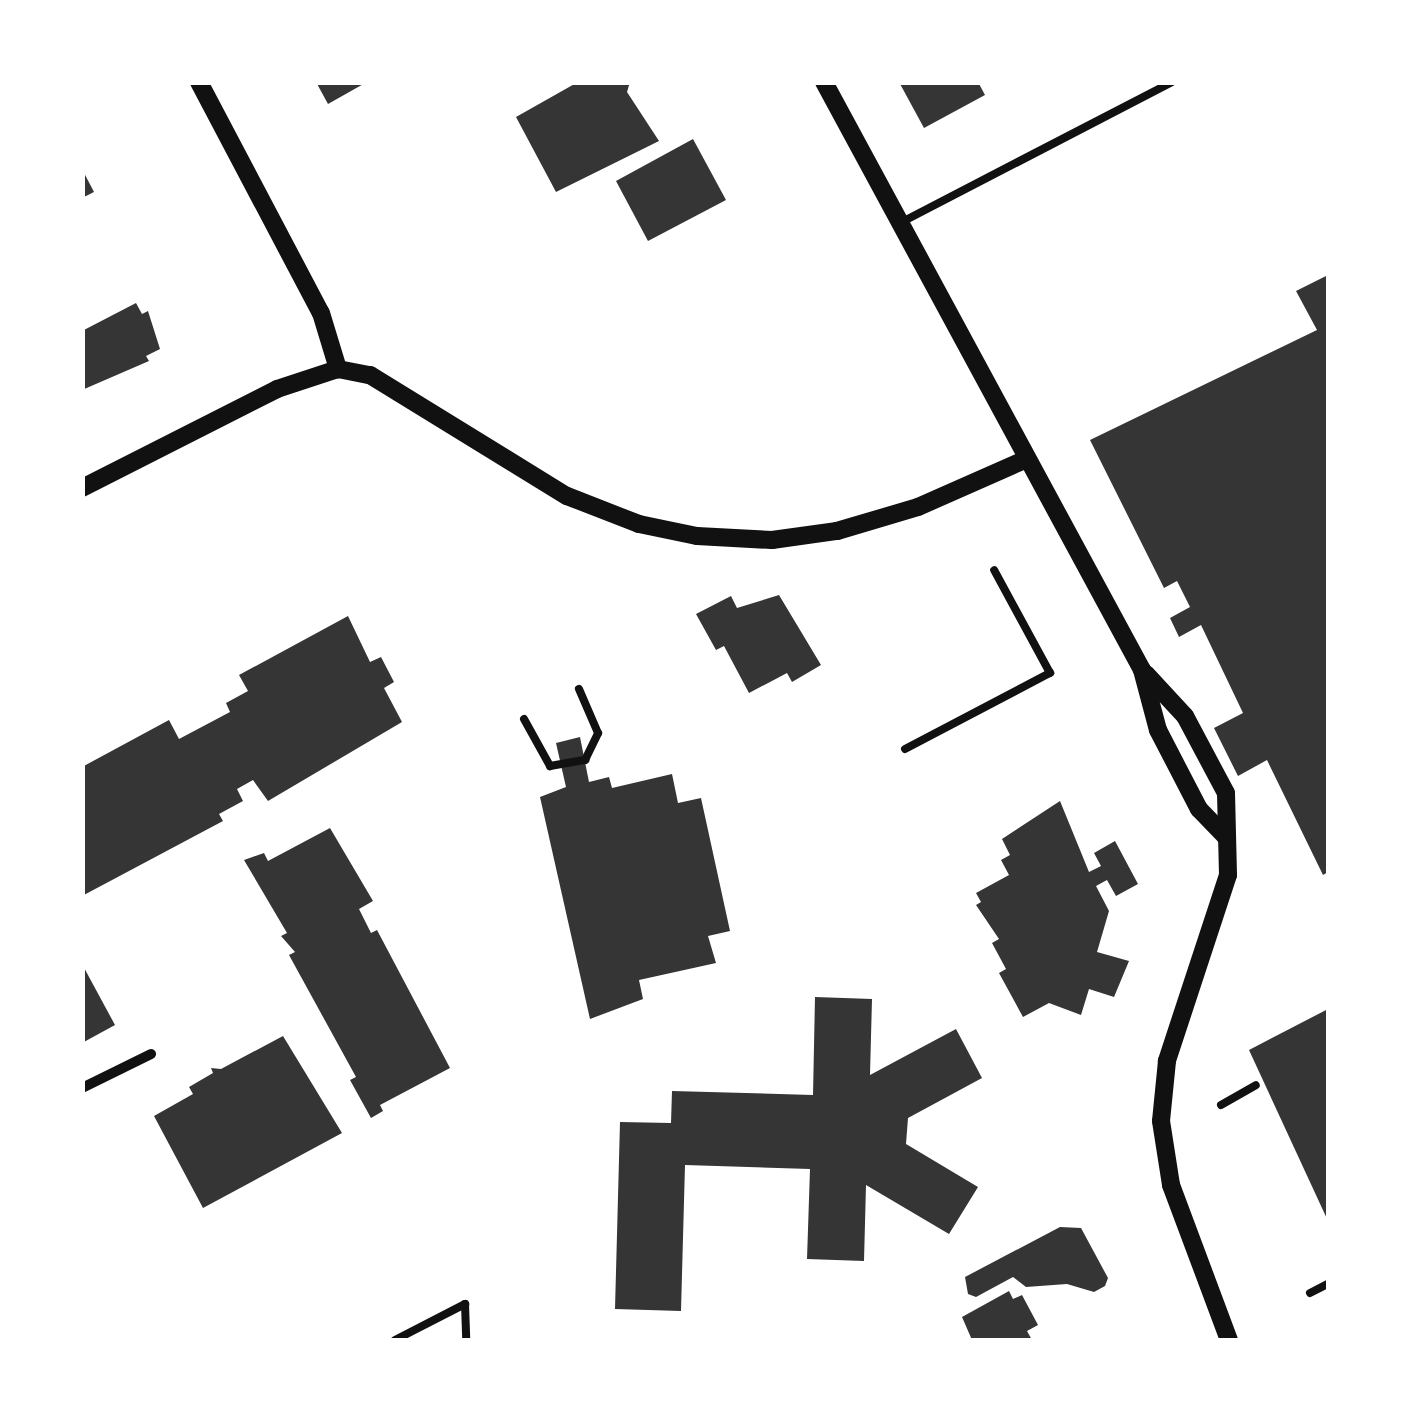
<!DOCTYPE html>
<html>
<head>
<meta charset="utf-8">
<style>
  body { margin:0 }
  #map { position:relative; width:1411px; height:1423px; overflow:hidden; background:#fff; font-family:Signika,sans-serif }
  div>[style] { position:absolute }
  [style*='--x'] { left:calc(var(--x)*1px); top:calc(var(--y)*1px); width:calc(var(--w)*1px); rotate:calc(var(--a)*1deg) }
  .building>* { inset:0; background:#353535 }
  .service>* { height:8px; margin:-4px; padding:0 4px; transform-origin:4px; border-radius:4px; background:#111 }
  .minor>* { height:10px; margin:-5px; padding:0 5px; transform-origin:5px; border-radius:5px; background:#111 }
  .tertiary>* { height:18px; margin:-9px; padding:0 9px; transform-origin:9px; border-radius:9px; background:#111 }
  span { translate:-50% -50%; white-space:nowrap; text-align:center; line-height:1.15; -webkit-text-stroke:10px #fff; paint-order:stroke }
  .frame { position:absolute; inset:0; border:85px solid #fff; pointer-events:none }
</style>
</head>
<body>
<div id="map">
  <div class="building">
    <div style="clip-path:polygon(316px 82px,367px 82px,328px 104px)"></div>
    <div style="clip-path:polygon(578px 82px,630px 82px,627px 92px,659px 141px,556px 192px,516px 117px)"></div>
    <div style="clip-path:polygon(899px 82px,978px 82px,985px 95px,924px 128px)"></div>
    <div style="clip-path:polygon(693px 139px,726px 200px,648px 241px,616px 181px)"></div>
    <div style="clip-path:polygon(82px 169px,94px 192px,82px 198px)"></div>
    <div style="clip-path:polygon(1328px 275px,1328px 872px,1323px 875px,1267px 760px,1238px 776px,1214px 728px,1243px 713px,1201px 625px,1179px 637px,1170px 618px,1190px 607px,1177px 581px,1164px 588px,1090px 440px,1317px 330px,1296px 291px)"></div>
    <div style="clip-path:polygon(136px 303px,142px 314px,148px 311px,160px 349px,146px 356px,149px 361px,82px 390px,82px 331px)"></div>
    <div style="clip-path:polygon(779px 595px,821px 665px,792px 682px,787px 673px,749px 693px,724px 646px,716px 650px,696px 614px,731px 596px,737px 608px)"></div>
    <div style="clip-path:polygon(348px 616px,370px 662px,381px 657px,394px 682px,384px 688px,402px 722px,268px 801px,253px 780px,237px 789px,243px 801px,219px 814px,223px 821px,82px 896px,82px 767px,169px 720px,179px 739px,230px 712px,226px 703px,248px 691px,239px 675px)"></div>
    <div style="clip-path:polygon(580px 737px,589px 782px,609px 777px,612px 788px,672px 774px,678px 803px,701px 798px,730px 931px,708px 936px,716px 963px,639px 980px,643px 999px,590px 1019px,540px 797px,566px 787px,556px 743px)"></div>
    <div style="clip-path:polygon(1060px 801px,1089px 872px,1101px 866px,1094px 853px,1115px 841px,1138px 884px,1116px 896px,1107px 880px,1096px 886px,1109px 911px,1097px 952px,1129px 961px,1114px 997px,1089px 989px,1081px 1015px,1049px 1003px,1023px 1017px,999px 973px,1006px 969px,992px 943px,999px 939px,976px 905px,981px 902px,976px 893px,1009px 875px,1001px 860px,1010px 855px,1002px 839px)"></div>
    <div style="clip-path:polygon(330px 828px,373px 901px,359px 909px,371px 933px,377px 930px,450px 1068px,380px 1105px,383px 1111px,371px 1118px,350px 1080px,356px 1077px,289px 955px,295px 952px,281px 936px,287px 933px,244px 860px,264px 853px,268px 861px)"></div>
    <div style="clip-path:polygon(82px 964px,115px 1025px,82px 1043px)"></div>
    <div style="clip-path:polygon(815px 997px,872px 999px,870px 1075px,956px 1029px,982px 1078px,908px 1118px,906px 1144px,978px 1187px,949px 1234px,866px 1185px,864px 1261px,807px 1259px,810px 1169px,685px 1165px,681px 1311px,615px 1309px,620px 1122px,671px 1123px,672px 1091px,813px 1095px)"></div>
    <div style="clip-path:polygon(1328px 1009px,1328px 1221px,1249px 1050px)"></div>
    <div style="clip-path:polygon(283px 1036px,342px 1133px,203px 1208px,154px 1116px,193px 1094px,189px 1087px,213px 1073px,211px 1068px,221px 1069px)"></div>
    <div style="clip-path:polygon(1060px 1227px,1081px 1228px,1108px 1278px,1105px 1286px,1094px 1292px,1067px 1284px,1026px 1287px,1013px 1277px,976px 1297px,968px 1294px,965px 1277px)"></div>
    <div style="clip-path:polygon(1009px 1291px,1013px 1299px,1022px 1295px,1038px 1325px,1027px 1331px,1032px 1340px,972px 1340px,962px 1317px)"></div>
  </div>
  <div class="service">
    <div style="--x:900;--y:223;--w:306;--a:-27.4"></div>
    <div style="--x:524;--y:719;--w:54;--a:61"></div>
    <div style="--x:550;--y:766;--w:36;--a:-10"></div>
    <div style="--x:585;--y:760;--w:30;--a:-64"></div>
    <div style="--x:598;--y:733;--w:48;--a:-113.4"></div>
    <div style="--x:905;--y:749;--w:164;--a:-27.7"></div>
    <div style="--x:1050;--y:673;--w:117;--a:-118.5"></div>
    <div style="--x:1221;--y:1105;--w:40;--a:-29.7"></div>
    <div style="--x:1310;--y:1293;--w:20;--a:-27"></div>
    <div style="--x:395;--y:1340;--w:79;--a:-27.2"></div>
    <div style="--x:465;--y:1304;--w:36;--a:88"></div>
  </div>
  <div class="minor">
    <div style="--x:82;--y:1088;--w:77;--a:-26.2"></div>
  </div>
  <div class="tertiary">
    <div style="--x:199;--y:82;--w:261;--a:62.2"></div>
    <div style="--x:321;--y:313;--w:59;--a:73.1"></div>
    <div style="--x:824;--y:82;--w:668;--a:61.59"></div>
    <div style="--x:1142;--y:670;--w:62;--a:75.1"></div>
    <div style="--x:1158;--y:730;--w:89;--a:62.6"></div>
    <div style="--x:1199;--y:809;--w:40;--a:46"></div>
    <div style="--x:82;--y:488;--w:219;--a:-26.9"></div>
    <div style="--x:277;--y:389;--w:64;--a:-18.2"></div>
    <div style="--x:338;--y:369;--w:33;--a:11"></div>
    <div style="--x:370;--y:375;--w:231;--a:31.6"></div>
    <div style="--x:567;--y:496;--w:77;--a:21.3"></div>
    <div style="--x:639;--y:524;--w:59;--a:11.7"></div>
    <div style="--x:697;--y:536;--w:75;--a:3.1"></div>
    <div style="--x:772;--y:540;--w:66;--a:-7.9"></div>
    <div style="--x:837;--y:531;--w:84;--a:-16.5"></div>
    <div style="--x:918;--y:507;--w:119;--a:-23.8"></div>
    <div style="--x:1146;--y:674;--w:57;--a:47.1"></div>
    <div style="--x:1185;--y:716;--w:87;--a:62"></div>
    <div style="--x:1226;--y:793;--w:82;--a:88.6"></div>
    <div style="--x:1228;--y:875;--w:196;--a:108.2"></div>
    <div style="--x:1167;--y:1061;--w:60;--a:95.7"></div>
    <div style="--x:1161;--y:1121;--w:65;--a:81.1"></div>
    <div style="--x:1171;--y:1185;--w:165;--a:69.5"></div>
  </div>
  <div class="frame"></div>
</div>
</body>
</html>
